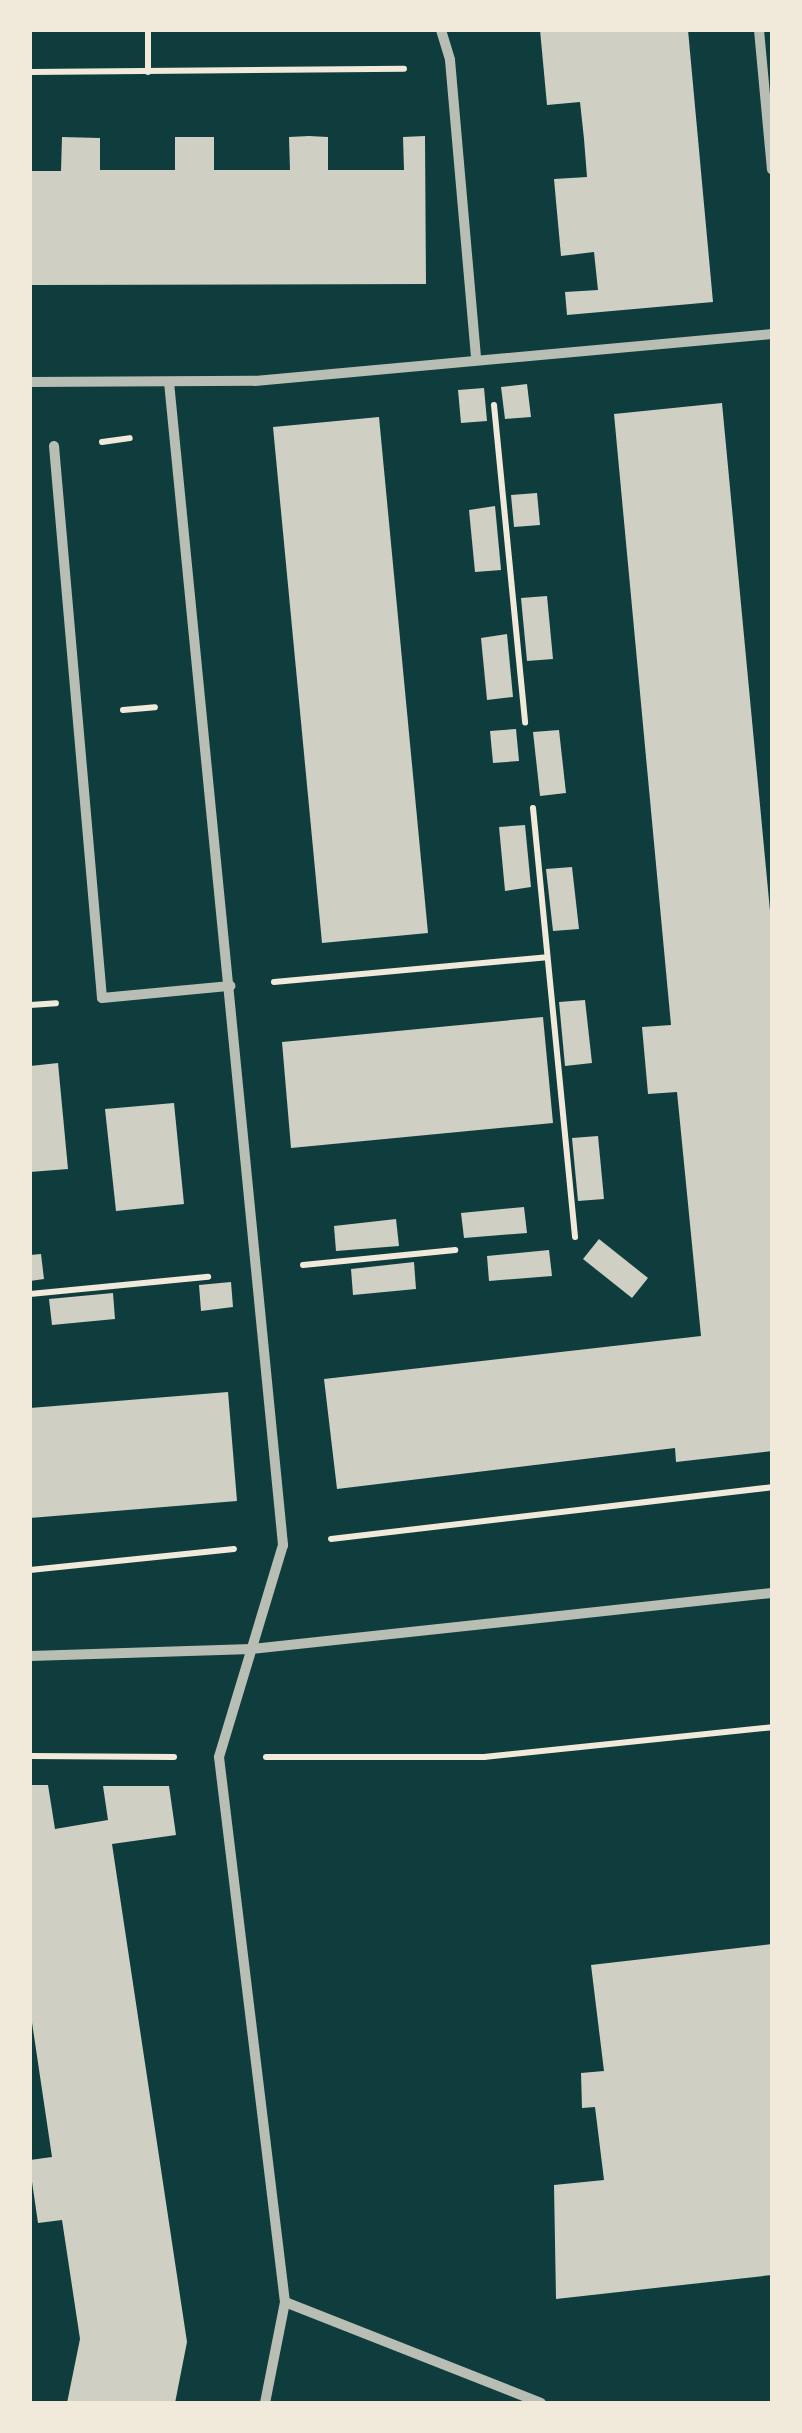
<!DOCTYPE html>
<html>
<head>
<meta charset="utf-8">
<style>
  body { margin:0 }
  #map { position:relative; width:802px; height:2433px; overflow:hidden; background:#0f3d3e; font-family:"Crimson Pro",serif }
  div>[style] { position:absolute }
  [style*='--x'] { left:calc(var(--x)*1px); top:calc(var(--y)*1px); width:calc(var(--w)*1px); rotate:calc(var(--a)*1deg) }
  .building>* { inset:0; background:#cfcfc3 }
  .path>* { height:6px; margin:-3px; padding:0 3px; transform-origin:3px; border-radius:3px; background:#f1e9da }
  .minor>* { height:10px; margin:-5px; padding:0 5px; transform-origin:5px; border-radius:5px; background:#b8beb3 }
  span { translate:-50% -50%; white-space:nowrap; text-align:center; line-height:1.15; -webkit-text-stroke:10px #f1e9da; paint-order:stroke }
  .frame { position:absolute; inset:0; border:32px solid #f1e9da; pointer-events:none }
</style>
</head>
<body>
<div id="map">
  <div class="building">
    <div style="clip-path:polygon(540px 30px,688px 30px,713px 302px,567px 315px,565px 292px,598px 290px,594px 252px,561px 256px,554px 179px,587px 177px,584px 139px,580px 102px,547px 105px)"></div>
    <div style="clip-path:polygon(309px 136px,328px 137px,328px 170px,404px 170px,403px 137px,425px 136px,426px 284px,30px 285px,30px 171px,61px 171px,62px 137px,100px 138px,100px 170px,175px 170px,175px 137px,214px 137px,214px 170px,290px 170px,289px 137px)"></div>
    <div style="clip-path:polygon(527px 384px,531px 417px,505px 419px,501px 387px)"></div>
    <div style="clip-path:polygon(484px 388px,487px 421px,461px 423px,458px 390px)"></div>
    <div style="clip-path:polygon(722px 403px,772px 932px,772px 1451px,676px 1462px,675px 1448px,337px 1489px,324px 1379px,701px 1336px,677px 1092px,648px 1094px,642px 1027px,671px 1025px,614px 414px)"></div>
    <div style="clip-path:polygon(379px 417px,428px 933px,322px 943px,273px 427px)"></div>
    <div style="clip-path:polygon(537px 493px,540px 525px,514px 527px,511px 495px)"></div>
    <div style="clip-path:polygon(495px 506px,501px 570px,475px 572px,469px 510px)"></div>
    <div style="clip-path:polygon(547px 596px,553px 659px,527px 661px,521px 598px)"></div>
    <div style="clip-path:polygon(507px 634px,513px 697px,487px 700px,481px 638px)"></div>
    <div style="clip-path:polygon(516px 729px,519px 761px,493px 763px,490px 731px)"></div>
    <div style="clip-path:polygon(559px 730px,566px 793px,540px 796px,533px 732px)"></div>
    <div style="clip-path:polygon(525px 825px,531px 887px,505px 891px,499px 827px)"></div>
    <div style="clip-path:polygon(572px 867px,579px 929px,553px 931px,546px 869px)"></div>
    <div style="clip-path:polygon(585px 1000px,592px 1063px,565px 1066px,559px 1002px)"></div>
    <div style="clip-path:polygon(543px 1017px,553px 1123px,291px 1148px,282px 1042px)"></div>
    <div style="clip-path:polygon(58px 1063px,68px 1169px,30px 1172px,30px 1066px)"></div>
    <div style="clip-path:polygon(174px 1103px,184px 1204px,116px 1211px,105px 1109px)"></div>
    <div style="clip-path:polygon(598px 1136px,604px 1199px,578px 1201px,572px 1138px)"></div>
    <div style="clip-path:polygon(524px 1207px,527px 1233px,464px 1238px,461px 1213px)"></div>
    <div style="clip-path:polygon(396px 1219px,399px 1246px,336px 1251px,334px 1226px)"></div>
    <div style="clip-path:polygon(599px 1239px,648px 1278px,632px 1298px,583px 1259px)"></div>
    <div style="clip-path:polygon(549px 1250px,552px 1276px,489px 1281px,487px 1256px)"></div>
    <div style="clip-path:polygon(41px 1254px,44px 1279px,30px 1281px,30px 1255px)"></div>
    <div style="clip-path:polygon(414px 1262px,416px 1289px,353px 1295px,351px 1269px)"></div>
    <div style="clip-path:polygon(231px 1282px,233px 1307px,201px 1311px,199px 1285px)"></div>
    <div style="clip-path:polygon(113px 1293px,115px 1319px,52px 1325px,49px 1299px)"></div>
    <div style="clip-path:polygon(228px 1392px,237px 1501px,30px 1518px,30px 1408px)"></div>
    <div style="clip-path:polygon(30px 1785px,48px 1785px,55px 1829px,108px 1820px,103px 1786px,169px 1786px,176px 1835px,112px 1844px,187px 2342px,175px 2403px,67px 2403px,80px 2339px,62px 2220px,38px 2223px,30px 2168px,30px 2160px,52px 2157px,30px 2009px)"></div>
    <div style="clip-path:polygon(772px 1944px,772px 2275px,556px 2299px,554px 2185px,604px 2180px,595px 2107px,582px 2108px,581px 2073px,604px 2071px,591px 1965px)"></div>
  </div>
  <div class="path">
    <div style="--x:148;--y:30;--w:42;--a:90"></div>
    <div style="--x:30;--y:72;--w:374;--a:-0.5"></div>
    <div style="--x:494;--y:405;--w:319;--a:84.4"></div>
    <div style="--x:102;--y:442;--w:28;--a:-8"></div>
    <div style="--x:123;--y:710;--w:32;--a:-5"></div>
    <div style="--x:533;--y:808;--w:431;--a:84.4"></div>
    <div style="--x:274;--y:982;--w:274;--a:-5.2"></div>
    <div style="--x:30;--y:1005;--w:26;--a:-4"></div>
    <div style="--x:303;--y:1265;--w:153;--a:-5.6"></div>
    <div style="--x:30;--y:1294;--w:179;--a:-5.5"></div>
    <div style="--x:331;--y:1539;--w:444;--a:-6.7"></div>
    <div style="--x:30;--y:1570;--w:205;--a:-5.9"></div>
    <div style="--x:30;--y:1756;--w:144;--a:0.4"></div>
    <div style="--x:266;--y:1757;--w:218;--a:0"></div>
    <div style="--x:484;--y:1757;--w:290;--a:-5.9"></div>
  </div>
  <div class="minor">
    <div style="--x:441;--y:30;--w:31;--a:73"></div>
    <div style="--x:450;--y:60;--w:301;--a:85"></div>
    <div style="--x:759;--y:30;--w:140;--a:84.7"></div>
    <div style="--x:30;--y:382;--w:225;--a:-0.3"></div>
    <div style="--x:255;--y:381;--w:519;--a:-5.19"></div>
    <div style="--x:169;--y:382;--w:1169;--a:84.4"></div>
    <div style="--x:283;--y:1545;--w:221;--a:106.8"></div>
    <div style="--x:219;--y:1757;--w:549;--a:83.1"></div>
    <div style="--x:285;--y:2302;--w:275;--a:21.5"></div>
    <div style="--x:54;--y:446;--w:554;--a:85.03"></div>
    <div style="--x:102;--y:998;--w:129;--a:-5.4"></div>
    <div style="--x:30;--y:1656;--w:222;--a:-1.8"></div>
    <div style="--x:252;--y:1649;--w:523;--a:-6.15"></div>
    <div style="--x:265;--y:2403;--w:103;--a:-78.8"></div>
  </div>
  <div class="frame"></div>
</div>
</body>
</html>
